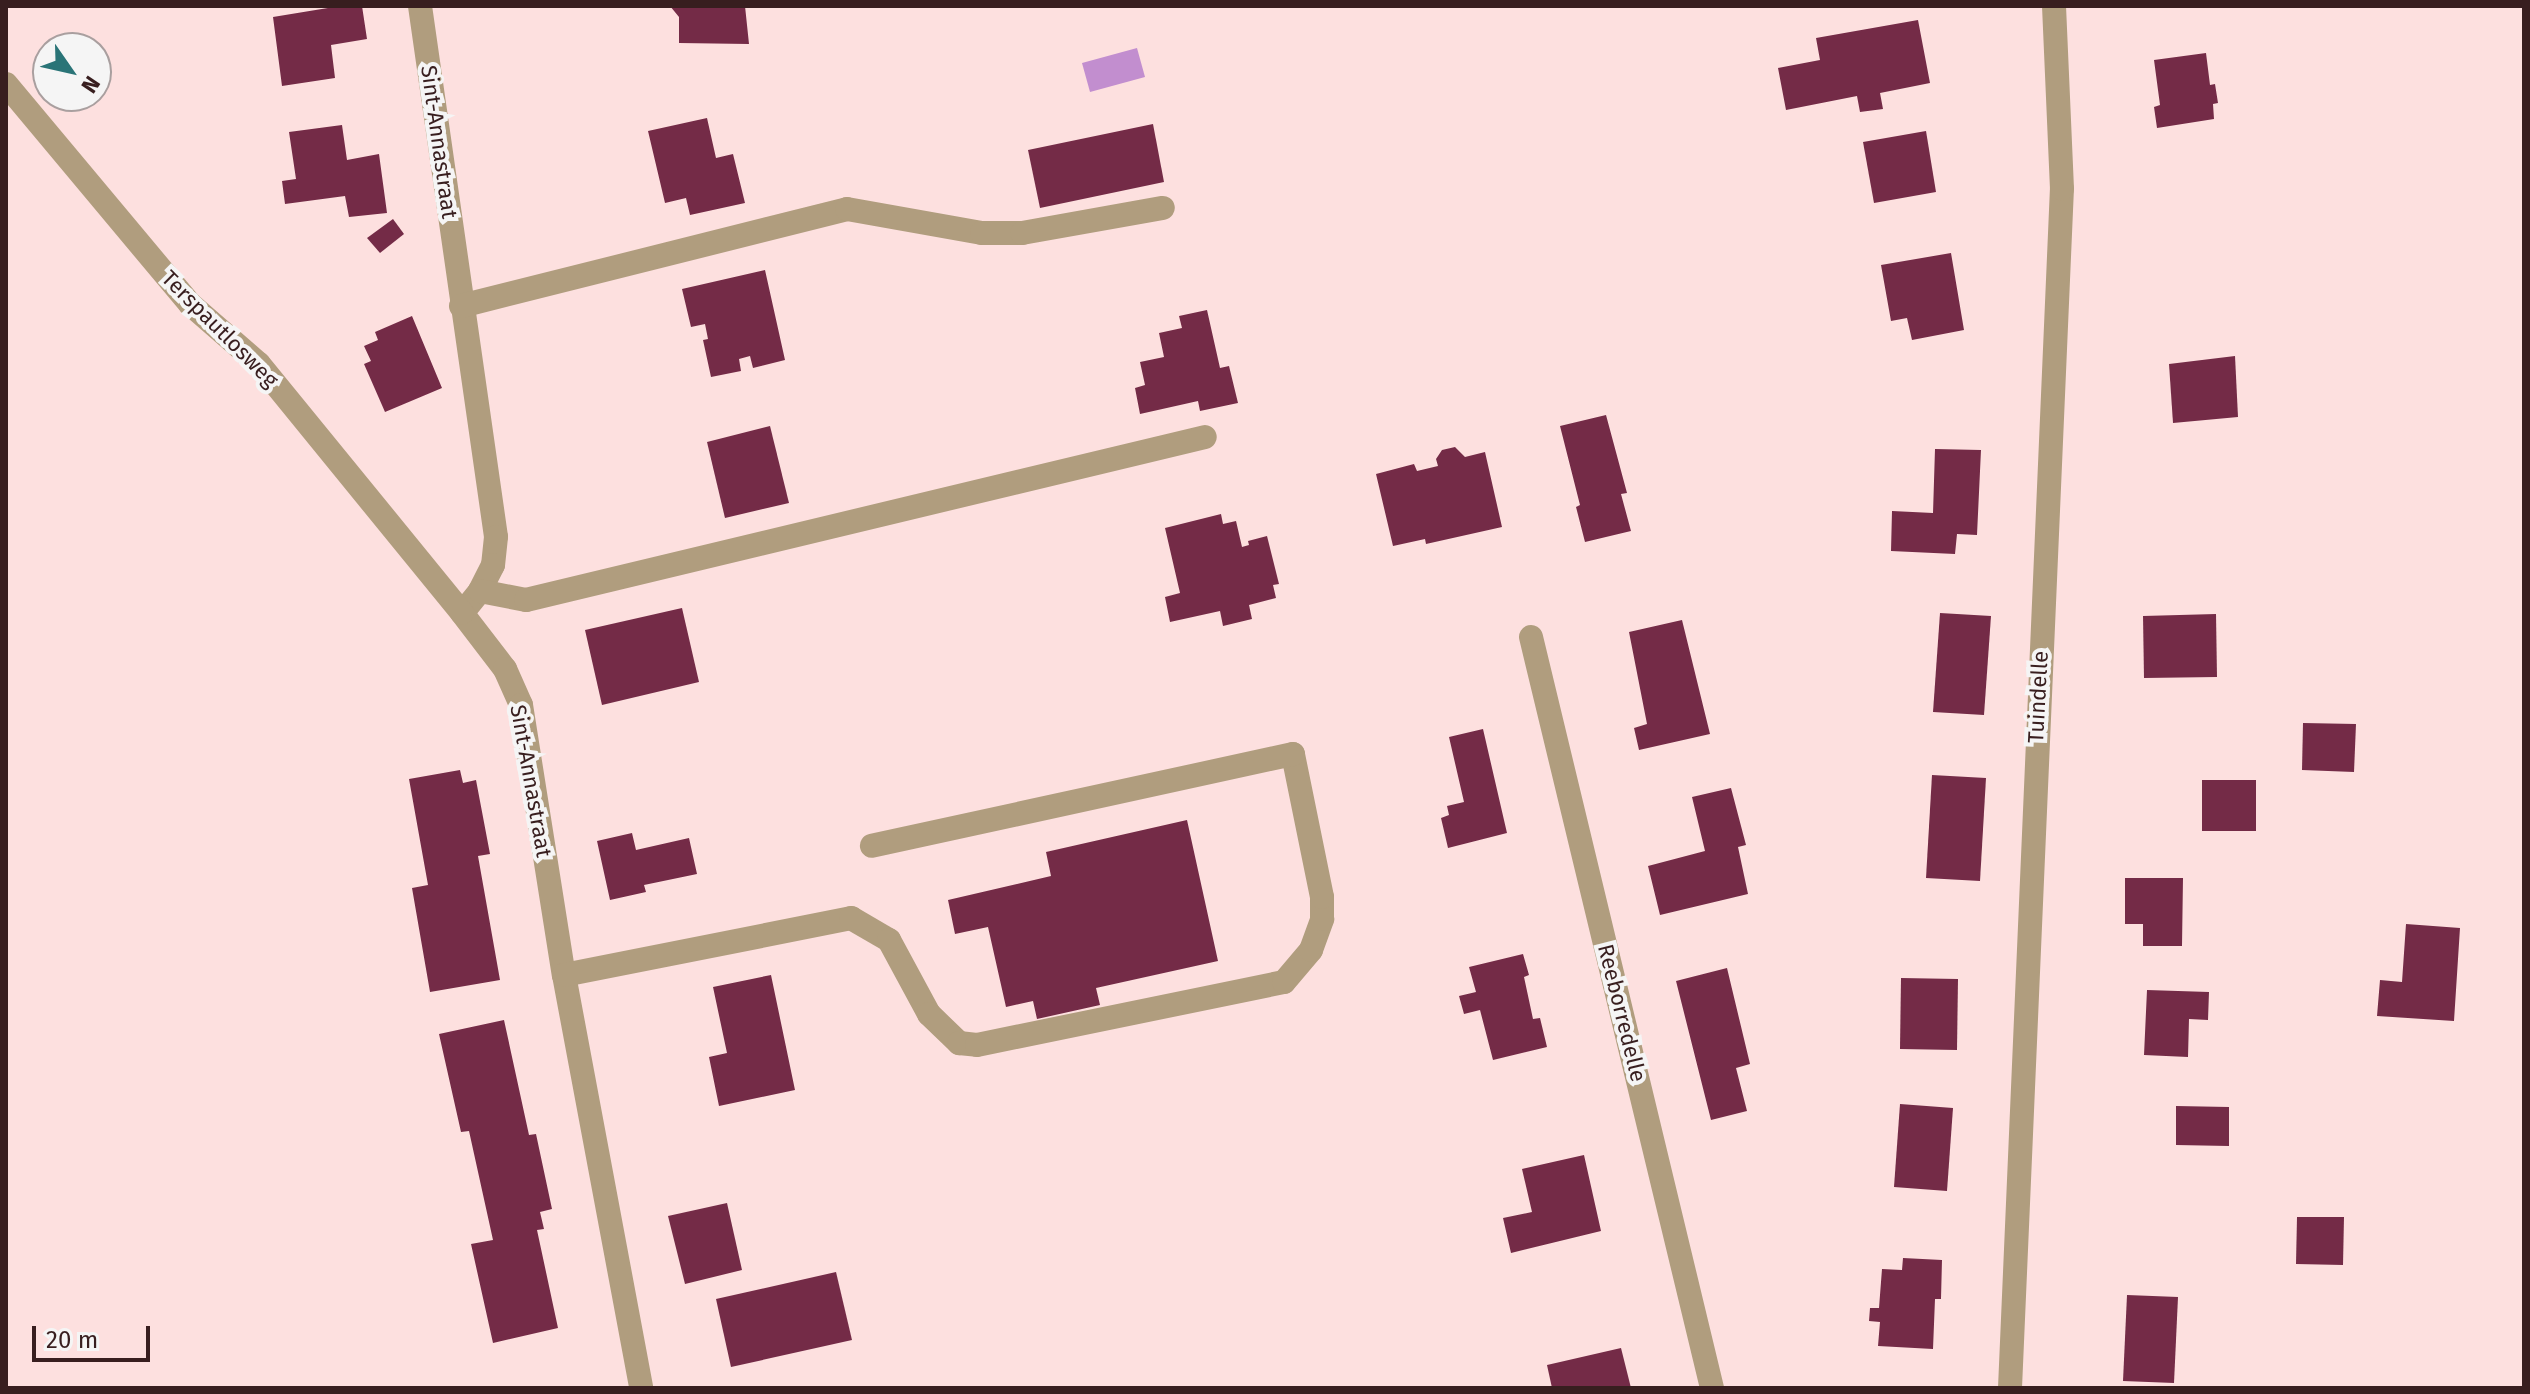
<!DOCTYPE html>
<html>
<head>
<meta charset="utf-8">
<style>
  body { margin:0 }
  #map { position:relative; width:2530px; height:1394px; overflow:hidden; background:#fde0df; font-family:"Fira Sans",sans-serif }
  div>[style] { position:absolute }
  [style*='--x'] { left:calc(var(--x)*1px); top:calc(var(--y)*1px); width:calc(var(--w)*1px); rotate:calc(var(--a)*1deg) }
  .water>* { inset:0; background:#c28ecf }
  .building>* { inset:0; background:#742b47 }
  .minor>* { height:24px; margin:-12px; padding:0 12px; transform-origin:12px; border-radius:12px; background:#b09d7e }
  span { translate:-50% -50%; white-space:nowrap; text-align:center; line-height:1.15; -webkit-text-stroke:8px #f5f5f5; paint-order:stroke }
  .street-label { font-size:22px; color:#381e1f }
  .frame { position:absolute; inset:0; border:8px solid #381e1f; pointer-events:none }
  .north { position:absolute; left:32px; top:32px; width:80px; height:80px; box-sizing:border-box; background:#f5f5f5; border:2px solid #a99f9f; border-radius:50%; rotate:124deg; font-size:22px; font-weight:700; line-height:32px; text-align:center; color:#381e1f }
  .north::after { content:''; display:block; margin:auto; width:28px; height:36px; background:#2a7477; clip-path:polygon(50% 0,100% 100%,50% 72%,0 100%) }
  .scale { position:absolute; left:32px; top:1326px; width:118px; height:36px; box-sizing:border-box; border:4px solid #381e1f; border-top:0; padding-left:10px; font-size:24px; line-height:28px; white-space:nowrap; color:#381e1f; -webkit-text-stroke:6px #f5f5f5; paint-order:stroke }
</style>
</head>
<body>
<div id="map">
  <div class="water">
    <div style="clip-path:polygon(1137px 48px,1145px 77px,1090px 92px,1082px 63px)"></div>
  </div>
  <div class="building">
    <div style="clip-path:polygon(340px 6px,362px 6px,367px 39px,331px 45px,335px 78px,282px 86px,273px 17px)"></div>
    <div style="clip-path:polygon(670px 6px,745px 6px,749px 44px,679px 43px,679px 17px)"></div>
    <div style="clip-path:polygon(1918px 20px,1930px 83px,1880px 93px,1883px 109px,1860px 112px,1857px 96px,1786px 110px,1778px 68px,1820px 60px,1816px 38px)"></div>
    <div style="clip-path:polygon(2206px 53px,2210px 85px,2215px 84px,2218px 103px,2213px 104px,2214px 119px,2157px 128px,2154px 107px,2160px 105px,2154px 60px)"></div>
    <div style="clip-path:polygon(707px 118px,716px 158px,733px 154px,745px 203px,690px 215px,686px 198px,665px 203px,648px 131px)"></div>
    <div style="clip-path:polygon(1153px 124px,1164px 182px,1040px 208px,1028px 150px)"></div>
    <div style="clip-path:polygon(342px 125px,347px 160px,379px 154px,387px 213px,349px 217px,345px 196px,285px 204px,282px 181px,296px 179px,289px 132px)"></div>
    <div style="clip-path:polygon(1926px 131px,1936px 192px,1874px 203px,1863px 142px)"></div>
    <div style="clip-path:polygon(393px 219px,404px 234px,380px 253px,367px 238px)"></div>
    <div style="clip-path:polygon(1951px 253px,1964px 330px,1912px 340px,1907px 318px,1891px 321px,1881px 265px)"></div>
    <div style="clip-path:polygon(765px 270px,785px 360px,753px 368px,750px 356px,739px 359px,741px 371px,711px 377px,703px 340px,708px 339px,705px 324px,691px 327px,682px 289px)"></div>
    <div style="clip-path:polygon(1207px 310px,1220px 368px,1229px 366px,1238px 403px,1200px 411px,1198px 401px,1140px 414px,1135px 388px,1145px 385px,1140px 362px,1164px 357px,1159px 333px,1182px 328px,1179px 316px)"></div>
    <div style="clip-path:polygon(412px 316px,442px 388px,385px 412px,364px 364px,371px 361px,364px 346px,378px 340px,375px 332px)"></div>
    <div style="clip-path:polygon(2235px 356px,2238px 417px,2173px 423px,2169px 364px)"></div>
    <div style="clip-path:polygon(1606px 415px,1627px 493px,1621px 494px,1631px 531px,1585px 542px,1576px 507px,1580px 505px,1560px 426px)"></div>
    <div style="clip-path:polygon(770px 426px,789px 503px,725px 518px,707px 442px)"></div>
    <div style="clip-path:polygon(1455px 447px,1465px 457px,1485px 452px,1502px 527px,1426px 544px,1425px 539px,1393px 546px,1376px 474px,1414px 464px,1417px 471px,1438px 466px,1436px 459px,1442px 450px)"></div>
    <div style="clip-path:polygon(1935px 449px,1981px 450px,1977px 535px,1957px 534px,1955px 554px,1891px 551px,1892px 511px,1933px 513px)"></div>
    <div style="clip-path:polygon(1221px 514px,1223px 524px,1236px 521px,1242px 547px,1249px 545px,1248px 541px,1267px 536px,1279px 584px,1273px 585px,1276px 598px,1249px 605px,1252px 619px,1223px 626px,1220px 611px,1170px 622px,1165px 597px,1180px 593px,1165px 528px)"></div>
    <div style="clip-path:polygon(682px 608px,699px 682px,602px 705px,585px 630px)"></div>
    <div style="clip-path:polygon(1940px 613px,1991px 616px,1984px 715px,1933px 712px)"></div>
    <div style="clip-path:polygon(2216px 614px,2217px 677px,2144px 678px,2143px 616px)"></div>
    <div style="clip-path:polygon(1682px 620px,1710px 734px,1639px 750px,1634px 728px,1647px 724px,1629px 632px)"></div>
    <div style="clip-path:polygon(2303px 723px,2356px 724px,2354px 772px,2302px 770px)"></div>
    <div style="clip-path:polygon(1483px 729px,1507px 833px,1448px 848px,1441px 818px,1449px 815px,1447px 806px,1464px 802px,1449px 737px)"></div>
    <div style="clip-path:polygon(460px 770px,463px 783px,476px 780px,490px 854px,478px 856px,500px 980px,430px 992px,412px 888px,428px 885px,409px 779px)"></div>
    <div style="clip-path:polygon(1932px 775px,1986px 778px,1980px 881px,1926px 878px)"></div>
    <div style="clip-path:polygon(2202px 780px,2256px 780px,2256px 831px,2202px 831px)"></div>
    <div style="clip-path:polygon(1731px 788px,1746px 845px,1738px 847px,1748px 894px,1660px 915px,1648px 866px,1705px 851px,1692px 797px)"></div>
    <div style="clip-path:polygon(1187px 820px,1218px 961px,1096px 988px,1100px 1005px,1037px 1019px,1033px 1001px,1006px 1007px,988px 927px,955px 934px,948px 900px,1051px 876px,1046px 852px)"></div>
    <div style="clip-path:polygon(632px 833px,636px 850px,689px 838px,697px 874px,644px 885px,646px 892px,610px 900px,597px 841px)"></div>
    <div style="clip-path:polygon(2125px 878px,2183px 878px,2182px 946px,2143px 946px,2143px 924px,2125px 924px)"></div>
    <div style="clip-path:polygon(2406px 924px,2460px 928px,2454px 1021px,2377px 1016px,2380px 980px,2402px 982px)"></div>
    <div style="clip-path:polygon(1523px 954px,1529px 975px,1524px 977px,1533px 1019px,1540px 1018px,1547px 1047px,1493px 1060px,1480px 1010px,1464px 1014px,1459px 996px,1476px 992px,1469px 967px)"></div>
    <div style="clip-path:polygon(1727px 968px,1750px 1064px,1736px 1068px,1747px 1111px,1711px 1120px,1676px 981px)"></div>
    <div style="clip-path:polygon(771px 975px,795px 1090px,719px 1106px,709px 1057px,727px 1053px,713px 987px)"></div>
    <div style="clip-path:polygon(1901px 978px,1958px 979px,1957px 1050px,1900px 1049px)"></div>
    <div style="clip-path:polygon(2147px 990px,2209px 992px,2208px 1020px,2189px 1019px,2188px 1057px,2144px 1055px)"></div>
    <div style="clip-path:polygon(504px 1020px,529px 1135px,536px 1134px,552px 1209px,540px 1212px,544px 1229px,537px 1230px,558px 1328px,493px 1343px,471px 1244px,493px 1240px,469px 1131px,461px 1132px,439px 1034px)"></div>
    <div style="clip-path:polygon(1900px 1104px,1953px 1108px,1947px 1191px,1894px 1187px)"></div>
    <div style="clip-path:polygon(2176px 1106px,2229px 1107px,2229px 1146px,2176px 1145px)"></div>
    <div style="clip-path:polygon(1584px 1155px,1601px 1231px,1511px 1253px,1503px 1218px,1532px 1212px,1522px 1169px)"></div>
    <div style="clip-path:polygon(727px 1203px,742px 1270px,685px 1284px,668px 1216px)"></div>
    <div style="clip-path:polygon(2297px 1217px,2344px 1217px,2343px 1265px,2296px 1264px)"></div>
    <div style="clip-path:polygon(1903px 1258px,1942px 1260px,1941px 1299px,1935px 1299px,1933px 1349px,1878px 1346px,1880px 1322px,1869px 1321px,1870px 1308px,1879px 1308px,1882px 1269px,1902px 1270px)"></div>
    <div style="clip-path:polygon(836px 1272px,852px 1340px,731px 1367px,716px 1299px)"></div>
    <div style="clip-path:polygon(2127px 1295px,2178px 1297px,2174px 1383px,2123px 1381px)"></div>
    <div style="clip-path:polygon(1621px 1348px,1631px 1388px,1552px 1388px,1547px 1365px)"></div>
  </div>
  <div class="minor">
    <div style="--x:420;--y:6;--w:536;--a:81.85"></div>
    <div style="--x:496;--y:537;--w:28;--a:96"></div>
    <div style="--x:493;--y:565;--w:29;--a:117"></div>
    <div style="--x:480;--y:591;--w:28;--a:129"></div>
    <div style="--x:462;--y:613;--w:71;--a:52.5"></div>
    <div style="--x:505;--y:669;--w:39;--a:66"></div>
    <div style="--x:521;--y:705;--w:273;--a:81"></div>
    <div style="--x:564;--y:975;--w:420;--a:79.4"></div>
    <div style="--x:6;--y:84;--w:287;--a:50.1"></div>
    <div style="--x:190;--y:304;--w:91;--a:41"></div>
    <div style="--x:259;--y:364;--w:321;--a:50.8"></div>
    <div style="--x:461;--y:306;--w:398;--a:-14.1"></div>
    <div style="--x:847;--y:209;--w:137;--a:10.1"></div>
    <div style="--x:982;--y:233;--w:40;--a:0"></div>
    <div style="--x:1022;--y:233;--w:143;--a:-10.1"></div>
    <div style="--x:480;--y:591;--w:47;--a:11.1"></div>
    <div style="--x:526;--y:600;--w:698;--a:-13.5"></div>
    <div style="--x:1531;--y:637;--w:773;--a:76.45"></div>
    <div style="--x:564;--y:975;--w:293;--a:-11.2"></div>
    <div style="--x:851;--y:918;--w:44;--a:30.1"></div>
    <div style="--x:889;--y:940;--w:84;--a:61.6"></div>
    <div style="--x:929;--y:1014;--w:42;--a:44"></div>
    <div style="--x:959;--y:1043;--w:18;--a:6"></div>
    <div style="--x:977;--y:1045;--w:313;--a:-11.6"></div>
    <div style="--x:1284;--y:982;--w:42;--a:-49.8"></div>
    <div style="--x:1311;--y:950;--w:33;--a:-70"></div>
    <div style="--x:1322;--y:919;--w:22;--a:-90"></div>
    <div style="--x:1322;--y:897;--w:146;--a:-101.5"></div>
    <div style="--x:1293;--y:754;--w:431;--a:167.7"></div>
    <div style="--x:2010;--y:1388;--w:1200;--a:-87.52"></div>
    <div style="--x:2062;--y:189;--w:183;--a:-92.5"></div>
  </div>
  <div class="street-label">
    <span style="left:439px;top:142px;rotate:82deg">Sint-Annastraat</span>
    <span style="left:220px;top:329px;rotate:45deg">Terspautlosweg</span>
    <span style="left:2038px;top:697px;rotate:-87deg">Tuindelle</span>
    <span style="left:531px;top:781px;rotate:80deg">Sint-Annastraat</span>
    <span style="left:1622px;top:1013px;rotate:76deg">Reeborredelle</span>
  </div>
  <div class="frame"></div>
  <div class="north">N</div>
  <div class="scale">20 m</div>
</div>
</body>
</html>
